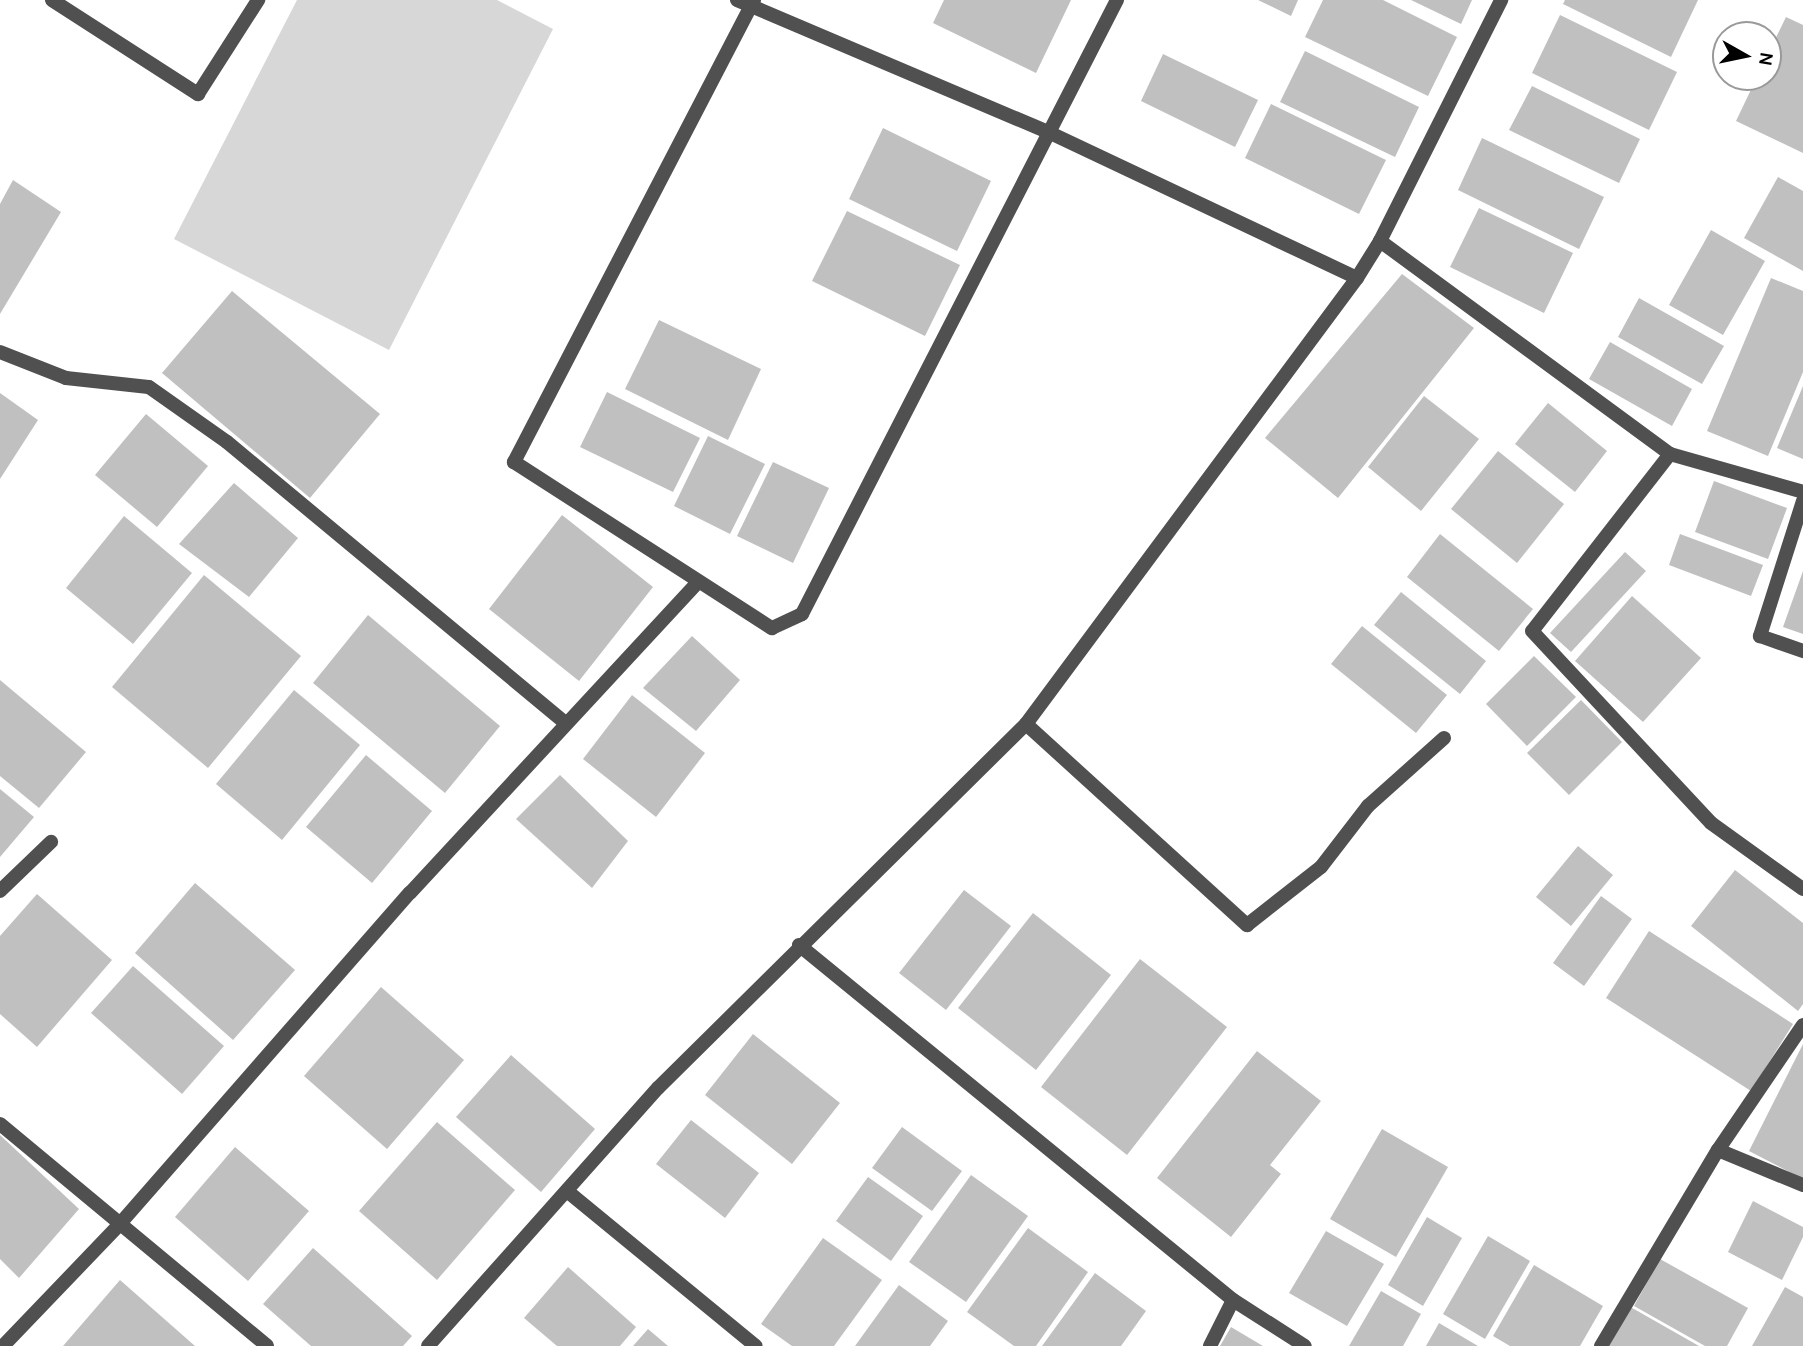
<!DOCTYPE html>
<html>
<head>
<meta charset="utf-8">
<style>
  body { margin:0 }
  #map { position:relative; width:1803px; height:1346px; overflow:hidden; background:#fff; font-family:Karla,sans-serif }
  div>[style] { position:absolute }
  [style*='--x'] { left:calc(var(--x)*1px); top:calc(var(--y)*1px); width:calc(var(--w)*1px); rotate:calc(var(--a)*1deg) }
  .green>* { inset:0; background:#d7d7d7 }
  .building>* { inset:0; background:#c0c0c0 }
  .street>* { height:14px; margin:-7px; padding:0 7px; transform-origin:7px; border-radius:7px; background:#505050 }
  span { translate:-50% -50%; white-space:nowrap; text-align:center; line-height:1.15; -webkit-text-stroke:6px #fff; paint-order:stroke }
  .north { position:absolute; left:1712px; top:21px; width:70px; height:70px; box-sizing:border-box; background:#fff; border:2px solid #999; border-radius:50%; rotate:99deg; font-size:19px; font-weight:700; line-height:28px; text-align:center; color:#000 }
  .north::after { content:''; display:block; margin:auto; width:24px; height:32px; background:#000; clip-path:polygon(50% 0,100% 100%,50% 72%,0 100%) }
</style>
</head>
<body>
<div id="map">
  <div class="green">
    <div style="clip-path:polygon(297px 0,497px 0,553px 29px,389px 350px,174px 239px)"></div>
  </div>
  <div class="building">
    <div style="clip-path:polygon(944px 0,1071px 0,1036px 73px,933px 23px)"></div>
    <div style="clip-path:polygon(1258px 0,1298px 0,1291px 16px)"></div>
    <div style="clip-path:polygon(1323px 0,1383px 0,1457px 37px,1428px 96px,1305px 37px)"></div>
    <div style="clip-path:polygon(1411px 0,1472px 0,1461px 24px)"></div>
    <div style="clip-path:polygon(1565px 0,1698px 0,1671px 57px,1563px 4px)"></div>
    <div style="clip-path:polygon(1560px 15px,1677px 72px,1649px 130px,1532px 73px)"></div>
    <div style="clip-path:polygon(1786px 17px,1803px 25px,1803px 153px,1736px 121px,1757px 77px,1768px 77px,1768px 54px)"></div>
    <div style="clip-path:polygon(1305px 51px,1419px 107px,1395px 157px,1280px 102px)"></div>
    <div style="clip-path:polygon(1163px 54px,1258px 100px,1235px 147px,1141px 101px)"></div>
    <div style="clip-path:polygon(1532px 86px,1640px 139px,1619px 183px,1509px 130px)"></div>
    <div style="clip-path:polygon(1271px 104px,1386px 160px,1359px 214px,1245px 158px)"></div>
    <div style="clip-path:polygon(883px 128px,991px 181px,957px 251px,849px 199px)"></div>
    <div style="clip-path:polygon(1482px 138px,1604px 197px,1579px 249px,1458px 190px)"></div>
    <div style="clip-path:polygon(1778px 177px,1803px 191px,1803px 271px,1744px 238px)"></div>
    <div style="clip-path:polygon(13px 180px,61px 212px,0 314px,0 204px)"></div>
    <div style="clip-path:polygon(1479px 208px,1573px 253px,1544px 313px,1450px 267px)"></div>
    <div style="clip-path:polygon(847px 211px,960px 265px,925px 336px,812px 281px)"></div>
    <div style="clip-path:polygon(1711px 230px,1765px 261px,1723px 335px,1669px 305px)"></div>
    <div style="clip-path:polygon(1402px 274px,1474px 328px,1338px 498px,1265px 438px)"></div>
    <div style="clip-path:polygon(1771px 278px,1803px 291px,1803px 372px,1768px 456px,1707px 431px)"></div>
    <div style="clip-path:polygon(232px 291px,380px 414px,310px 498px,162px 373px)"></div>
    <div style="clip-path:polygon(1639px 298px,1724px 346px,1702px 384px,1618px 337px)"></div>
    <div style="clip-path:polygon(659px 320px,761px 369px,728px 440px,625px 389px)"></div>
    <div style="clip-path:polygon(1610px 342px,1692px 389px,1672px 426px,1589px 379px)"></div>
    <div style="clip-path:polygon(1803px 386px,1803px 459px,1777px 448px)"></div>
    <div style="clip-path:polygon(607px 392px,700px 438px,673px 492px,580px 447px)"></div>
    <div style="clip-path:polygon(0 393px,38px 420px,0 479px)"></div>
    <div style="clip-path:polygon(1424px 396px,1479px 439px,1421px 511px,1368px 467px)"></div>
    <div style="clip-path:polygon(1548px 403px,1607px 451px,1575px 492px,1515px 444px)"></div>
    <div style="clip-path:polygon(146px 414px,208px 466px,157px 527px,95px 475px)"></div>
    <div style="clip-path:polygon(708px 436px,765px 464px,730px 534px,674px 506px)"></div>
    <div style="clip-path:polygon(1498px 451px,1564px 504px,1517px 563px,1451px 509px)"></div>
    <div style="clip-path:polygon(773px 462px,829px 488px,793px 563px,737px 536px)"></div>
    <div style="clip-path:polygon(1714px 481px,1787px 508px,1768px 559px,1695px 532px)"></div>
    <div style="clip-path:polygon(234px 483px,298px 538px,249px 597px,179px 544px)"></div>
    <div style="clip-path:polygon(562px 515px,653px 587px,579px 681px,489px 609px)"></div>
    <div style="clip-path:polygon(124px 516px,192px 573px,133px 644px,66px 588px)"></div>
    <div style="clip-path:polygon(1440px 534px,1533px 609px,1499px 651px,1407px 577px)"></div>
    <div style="clip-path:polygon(1680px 534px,1763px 565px,1751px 596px,1669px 565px)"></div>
    <div style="clip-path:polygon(1625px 552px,1646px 571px,1571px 652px,1550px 633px)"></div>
    <div style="clip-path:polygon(1803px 571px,1803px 634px,1783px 627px)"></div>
    <div style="clip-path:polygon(204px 575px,301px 656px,208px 768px,112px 687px)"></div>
    <div style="clip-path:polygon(1401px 592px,1486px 661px,1460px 694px,1374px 625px)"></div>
    <div style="clip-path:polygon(1632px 596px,1701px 658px,1643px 722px,1575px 661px)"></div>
    <div style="clip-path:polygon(368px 615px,500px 726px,445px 793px,313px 683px)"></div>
    <div style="clip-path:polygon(1362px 626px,1447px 695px,1416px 733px,1331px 664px)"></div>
    <div style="clip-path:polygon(692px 636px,740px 680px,696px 731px,643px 688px)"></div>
    <div style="clip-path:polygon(1534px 656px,1576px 697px,1527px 746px,1486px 704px)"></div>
    <div style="clip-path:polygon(0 680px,86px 752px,39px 808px,0 776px)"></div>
    <div style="clip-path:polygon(294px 690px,360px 745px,282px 840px,216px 784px)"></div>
    <div style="clip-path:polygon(632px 695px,705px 753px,656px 817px,583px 759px)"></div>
    <div style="clip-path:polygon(1581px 700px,1622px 742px,1569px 795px,1527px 753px)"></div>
    <div style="clip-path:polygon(366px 755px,432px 811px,372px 883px,306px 827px)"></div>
    <div style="clip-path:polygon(560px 775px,628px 841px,592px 888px,516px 819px)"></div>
    <div style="clip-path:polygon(0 789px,34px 817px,0 857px)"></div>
    <div style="clip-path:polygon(1578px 846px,1613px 875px,1571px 926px,1536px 897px)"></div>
    <div style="clip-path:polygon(1735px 870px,1803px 923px,1803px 1004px,1798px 1011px,1691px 926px)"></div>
    <div style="clip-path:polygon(195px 883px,295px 970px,233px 1040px,135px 953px)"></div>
    <div style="clip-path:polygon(964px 890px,1011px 926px,946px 1010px,899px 973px)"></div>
    <div style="clip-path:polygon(37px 894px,112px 960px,37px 1047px,0 1014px,0 936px)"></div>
    <div style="clip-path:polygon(1601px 896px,1632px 919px,1584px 986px,1553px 963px)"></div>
    <div style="clip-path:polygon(1033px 913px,1111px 975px,1036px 1070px,958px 1008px)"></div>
    <div style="clip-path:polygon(1649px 931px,1793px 1024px,1751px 1091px,1606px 998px)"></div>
    <div style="clip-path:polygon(1140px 959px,1227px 1027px,1127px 1155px,1041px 1087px)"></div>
    <div style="clip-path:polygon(133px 966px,224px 1046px,182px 1094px,91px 1013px)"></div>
    <div style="clip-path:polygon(381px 987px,464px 1060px,387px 1149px,304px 1076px)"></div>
    <div style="clip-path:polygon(753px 1034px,840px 1103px,792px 1164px,705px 1095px)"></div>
    <div style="clip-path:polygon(1803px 1044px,1803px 1179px,1749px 1151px)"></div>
    <div style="clip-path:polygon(1257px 1051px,1321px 1101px,1270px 1165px,1281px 1174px,1231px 1237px,1157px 1178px)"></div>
    <div style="clip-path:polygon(511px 1055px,595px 1129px,541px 1192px,456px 1117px)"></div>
    <div style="clip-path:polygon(691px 1120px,759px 1173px,725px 1218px,656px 1164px)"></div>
    <div style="clip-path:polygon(437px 1122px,515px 1190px,437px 1280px,359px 1211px)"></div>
    <div style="clip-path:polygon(902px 1127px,962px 1171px,932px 1211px,872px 1168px)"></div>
    <div style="clip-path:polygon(1382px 1129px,1448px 1167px,1396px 1257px,1330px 1219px)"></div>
    <div style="clip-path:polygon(0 1135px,79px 1209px,19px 1278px,0 1259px)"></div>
    <div style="clip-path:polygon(235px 1147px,309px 1211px,248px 1281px,175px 1217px)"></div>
    <div style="clip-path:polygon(971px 1175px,1028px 1216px,966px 1302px,909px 1262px)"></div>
    <div style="clip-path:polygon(868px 1177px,923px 1216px,891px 1261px,836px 1221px)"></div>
    <div style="clip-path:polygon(1753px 1201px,1803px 1227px,1803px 1237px,1782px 1280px,1728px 1252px)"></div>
    <div style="clip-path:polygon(1427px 1217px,1462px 1238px,1423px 1306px,1388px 1285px)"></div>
    <div style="clip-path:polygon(1028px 1228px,1088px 1272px,1036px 1346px,1014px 1346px,967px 1312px)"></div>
    <div style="clip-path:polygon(1326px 1231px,1384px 1264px,1347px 1326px,1289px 1293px)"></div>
    <div style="clip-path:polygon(1488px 1236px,1530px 1261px,1485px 1339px,1443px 1314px)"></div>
    <div style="clip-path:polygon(823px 1238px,882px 1280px,834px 1346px,792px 1346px,761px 1324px)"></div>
    <div style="clip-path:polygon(313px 1248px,412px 1336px,403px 1346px,311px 1346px,263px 1304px)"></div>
    <div style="clip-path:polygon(1660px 1259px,1748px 1308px,1727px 1346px,1705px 1346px,1634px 1306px)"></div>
    <div style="clip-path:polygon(1534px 1265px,1603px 1306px,1580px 1346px,1510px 1346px,1493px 1336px)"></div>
    <div style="clip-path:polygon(568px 1267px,636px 1327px,620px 1346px,557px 1346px,524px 1318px)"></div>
    <div style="clip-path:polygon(1095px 1273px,1146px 1311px,1121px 1346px,1042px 1346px)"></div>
    <div style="clip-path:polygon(120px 1280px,195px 1346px,63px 1346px)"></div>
    <div style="clip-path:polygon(899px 1285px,948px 1321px,930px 1346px,855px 1346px)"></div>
    <div style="clip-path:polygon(1785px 1287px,1803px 1297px,1803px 1346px,1752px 1346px)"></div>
    <div style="clip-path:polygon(1381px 1291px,1421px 1314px,1403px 1346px,1349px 1346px)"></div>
    <div style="clip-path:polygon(1627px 1305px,1699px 1346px,1603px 1346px)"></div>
    <div style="clip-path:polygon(1439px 1323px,1478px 1346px,1426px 1346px)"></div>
    <div style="clip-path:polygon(1231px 1327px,1263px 1346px,1220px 1346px)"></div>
    <div style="clip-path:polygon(648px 1329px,668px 1346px,633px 1346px)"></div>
  </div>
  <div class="street">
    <div style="--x:52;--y:0;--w:174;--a:32.8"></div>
    <div style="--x:198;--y:94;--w:112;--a:-57.4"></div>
    <div style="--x:737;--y:0;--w:336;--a:23"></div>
    <div style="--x:1046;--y:131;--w:344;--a:25.3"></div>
    <div style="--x:754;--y:0;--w:521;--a:117.45"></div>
    <div style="--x:514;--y:462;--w:307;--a:32.8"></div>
    <div style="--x:772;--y:628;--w:33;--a:-25"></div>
    <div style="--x:802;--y:614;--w:690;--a:-62.84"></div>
    <div style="--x:1380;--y:241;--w:360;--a:36.3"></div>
    <div style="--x:1670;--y:454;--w:138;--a:15.9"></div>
    <div style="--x:0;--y:352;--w:71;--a:21.5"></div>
    <div style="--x:66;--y:378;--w:83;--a:6.2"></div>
    <div style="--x:149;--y:387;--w:95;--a:35.2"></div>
    <div style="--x:227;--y:442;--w:440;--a:39.7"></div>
    <div style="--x:1670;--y:454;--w:224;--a:127.9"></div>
    <div style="--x:1532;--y:631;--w:262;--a:47"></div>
    <div style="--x:1711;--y:823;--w:113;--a:35.7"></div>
    <div style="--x:1803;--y:501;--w:142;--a:107.7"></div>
    <div style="--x:1760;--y:636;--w:46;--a:19.2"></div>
    <div style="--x:1026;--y:724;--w:299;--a:42.3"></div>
    <div style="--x:1247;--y:925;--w:94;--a:-38.1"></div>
    <div style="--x:1321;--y:867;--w:77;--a:-52.4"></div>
    <div style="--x:1368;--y:806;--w:102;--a:-41.8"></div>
    <div style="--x:0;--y:891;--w:71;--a:-43.9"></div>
    <div style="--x:799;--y:945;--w:561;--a:39.28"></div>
    <div style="--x:1233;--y:1300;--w:85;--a:32.6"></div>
    <div style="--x:0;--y:1124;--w:347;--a:39.7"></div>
    <div style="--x:1718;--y:1150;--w:92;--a:22.4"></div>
    <div style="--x:567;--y:1191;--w:244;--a:39.4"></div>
    <div style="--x:3;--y:1346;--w:166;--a:-46.2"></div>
    <div style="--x:118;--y:1226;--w:443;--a:-48.8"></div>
    <div style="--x:410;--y:893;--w:424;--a:-47.2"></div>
    <div style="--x:428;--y:1346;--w:346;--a:-48.3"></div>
    <div style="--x:658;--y:1088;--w:518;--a:-44.69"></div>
    <div style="--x:1026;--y:724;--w:555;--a:-53.42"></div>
    <div style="--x:1357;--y:278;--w:44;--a:-58.1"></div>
    <div style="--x:1380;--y:241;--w:270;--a:-63.3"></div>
    <div style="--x:1210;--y:1346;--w:51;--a:-63.4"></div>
    <div style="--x:1601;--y:1346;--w:228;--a:-59.2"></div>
    <div style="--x:1718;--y:1150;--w:151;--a:-55.8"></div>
  </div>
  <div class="north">N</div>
</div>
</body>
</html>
